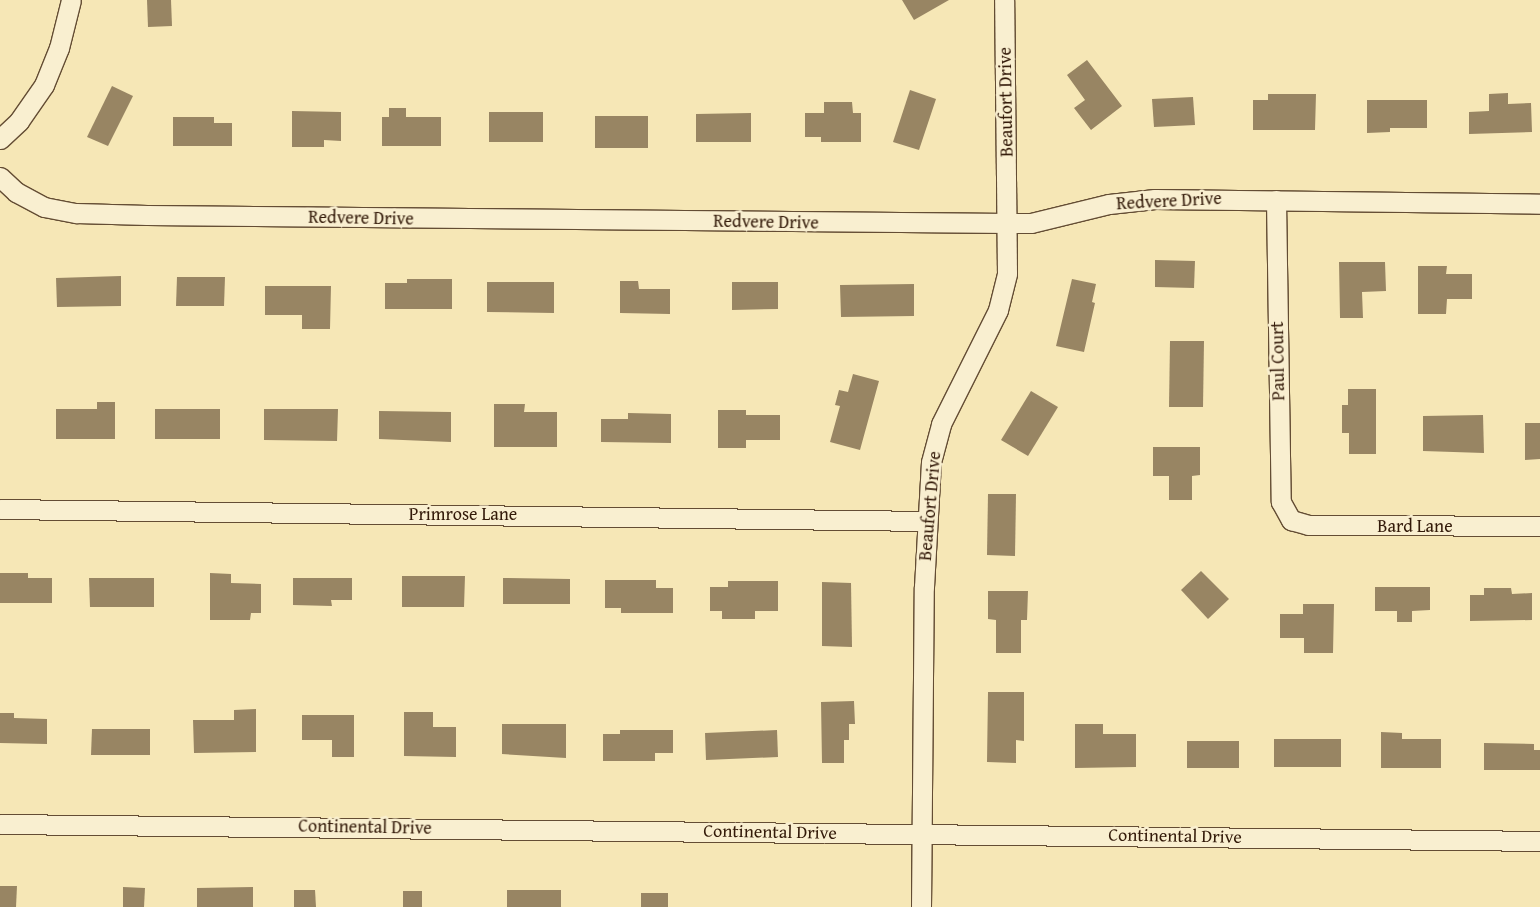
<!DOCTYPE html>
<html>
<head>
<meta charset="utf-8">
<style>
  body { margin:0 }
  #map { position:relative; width:1540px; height:907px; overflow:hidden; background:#f6e7b6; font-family:"Gentium Book Plus",serif }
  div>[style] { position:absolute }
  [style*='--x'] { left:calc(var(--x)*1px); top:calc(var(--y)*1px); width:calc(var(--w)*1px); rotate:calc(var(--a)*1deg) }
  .building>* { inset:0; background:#988563 }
  .roads { filter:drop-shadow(1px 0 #644d34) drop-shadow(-1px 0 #644d34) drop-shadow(0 1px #644d34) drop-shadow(0 -1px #644d34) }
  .minor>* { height:19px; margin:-9.5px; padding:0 9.5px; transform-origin:9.5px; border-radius:9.5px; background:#f9efd0 }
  span { translate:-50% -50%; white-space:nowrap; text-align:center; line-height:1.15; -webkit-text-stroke:5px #f9efd0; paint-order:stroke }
  .street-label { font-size:18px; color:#331a09 }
</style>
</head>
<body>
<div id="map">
  <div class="building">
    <div style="clip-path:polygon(147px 0,171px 0,172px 26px,148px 27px)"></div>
    <div style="clip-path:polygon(902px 0,949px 0,914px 20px)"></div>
    <div style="clip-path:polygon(1087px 60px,1122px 106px,1091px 130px,1074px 108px,1085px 100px,1067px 75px)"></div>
    <div style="clip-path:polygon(112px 86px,133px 96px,108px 146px,87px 137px)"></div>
    <div style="clip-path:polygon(910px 90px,936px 99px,919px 150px,893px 142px)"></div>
    <div style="clip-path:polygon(1508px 93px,1508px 104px,1531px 103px,1532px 132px,1469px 134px,1469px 112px,1489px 111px,1489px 94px)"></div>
    <div style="clip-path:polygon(1268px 94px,1316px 94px,1315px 130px,1253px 130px,1253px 100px,1268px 100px)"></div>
    <div style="clip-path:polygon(1193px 97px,1195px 125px,1154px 127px,1152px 99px)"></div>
    <div style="clip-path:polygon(1367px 100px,1427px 100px,1427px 128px,1390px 128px,1390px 132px,1367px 133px)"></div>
    <div style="clip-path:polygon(824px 102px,852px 102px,853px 113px,861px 113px,861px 142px,821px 142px,821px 137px,805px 137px,805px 113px,824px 113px)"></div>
    <div style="clip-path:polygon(389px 108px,406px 108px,406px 117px,441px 117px,441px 146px,382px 146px,382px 117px,389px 117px)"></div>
    <div style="clip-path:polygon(292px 111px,341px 112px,341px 141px,324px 140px,324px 147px,292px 147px)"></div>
    <div style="clip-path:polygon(489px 112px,543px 112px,543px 142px,489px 142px)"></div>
    <div style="clip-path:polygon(751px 113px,751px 142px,696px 142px,696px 114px)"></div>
    <div style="clip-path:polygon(595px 116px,648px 116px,648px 148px,595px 148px)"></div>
    <div style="clip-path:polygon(173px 117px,214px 117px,214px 123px,232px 123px,232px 146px,173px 146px)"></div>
    <div style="clip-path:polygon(1155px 260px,1195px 261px,1194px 288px,1155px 287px)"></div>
    <div style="clip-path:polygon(1339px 262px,1385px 262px,1386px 291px,1362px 292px,1363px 318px,1340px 318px)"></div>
    <div style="clip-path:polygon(1418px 266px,1447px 266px,1446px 274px,1472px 274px,1472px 299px,1447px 299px,1446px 314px,1418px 314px)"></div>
    <div style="clip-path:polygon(121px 276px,121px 306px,57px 307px,56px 278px)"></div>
    <div style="clip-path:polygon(177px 277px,225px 277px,224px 306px,176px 306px)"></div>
    <div style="clip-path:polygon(407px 279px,452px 279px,452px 309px,385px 309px,385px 283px,407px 283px)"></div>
    <div style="clip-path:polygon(1072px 279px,1096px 284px,1092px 302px,1095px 303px,1084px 352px,1056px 346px)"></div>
    <div style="clip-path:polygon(620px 281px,638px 281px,639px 289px,670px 289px,670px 314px,620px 313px)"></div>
    <div style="clip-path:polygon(487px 282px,554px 282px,554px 313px,487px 312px)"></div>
    <div style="clip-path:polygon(732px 282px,778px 282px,778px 309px,732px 310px)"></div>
    <div style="clip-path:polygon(914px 284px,914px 316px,841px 317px,840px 285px)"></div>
    <div style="clip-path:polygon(265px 286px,331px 286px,330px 329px,302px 329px,302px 315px,265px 315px)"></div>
    <div style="clip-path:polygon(1170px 341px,1204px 341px,1203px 407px,1169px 407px)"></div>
    <div style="clip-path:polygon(853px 374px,879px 381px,860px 450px,830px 442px,840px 406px,835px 405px,839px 390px,848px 392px)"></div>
    <div style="clip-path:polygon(1348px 389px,1376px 389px,1376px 454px,1349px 454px,1349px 433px,1342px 433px,1342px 405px,1348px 405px)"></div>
    <div style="clip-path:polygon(1031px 391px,1058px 407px,1028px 456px,1001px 440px)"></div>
    <div style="clip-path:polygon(97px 402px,115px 402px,115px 439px,56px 439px,56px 409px,97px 409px)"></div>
    <div style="clip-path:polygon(494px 404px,525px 404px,524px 412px,557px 412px,557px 447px,494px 447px)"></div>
    <div style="clip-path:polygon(155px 409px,220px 409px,220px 439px,155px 439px)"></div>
    <div style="clip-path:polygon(264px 409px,338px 409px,337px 441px,264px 440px)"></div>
    <div style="clip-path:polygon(718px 410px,746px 410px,746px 415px,780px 415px,780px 440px,746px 440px,746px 448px,718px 448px)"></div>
    <div style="clip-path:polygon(379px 411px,451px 412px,451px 442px,379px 439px)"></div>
    <div style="clip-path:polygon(628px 413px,671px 414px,671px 443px,601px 442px,601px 419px,628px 419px)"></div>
    <div style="clip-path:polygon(1483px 415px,1484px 453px,1423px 451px,1423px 416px)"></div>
    <div style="clip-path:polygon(1525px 423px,1540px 423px,1540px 459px,1525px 460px)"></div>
    <div style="clip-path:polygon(1153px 447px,1200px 447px,1200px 475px,1192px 476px,1192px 500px,1169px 500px,1169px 476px,1153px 476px)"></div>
    <div style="clip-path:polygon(988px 494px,1016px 494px,1015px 556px,987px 555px)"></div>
    <div style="clip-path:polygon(1201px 571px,1229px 599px,1208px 619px,1181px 590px)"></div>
    <div style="clip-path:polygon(0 573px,28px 573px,28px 578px,52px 578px,52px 603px,0 603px)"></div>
    <div style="clip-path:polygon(210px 573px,231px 574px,231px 583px,261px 584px,261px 613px,251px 613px,250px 620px,210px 620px)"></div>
    <div style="clip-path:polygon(402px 576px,465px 576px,464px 607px,402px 607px)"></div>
    <div style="clip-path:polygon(89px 578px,154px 578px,154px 607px,90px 607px)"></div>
    <div style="clip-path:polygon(293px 578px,352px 578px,352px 600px,331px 600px,332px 606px,293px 605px)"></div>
    <div style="clip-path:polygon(503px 578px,570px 579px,570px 604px,503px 604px)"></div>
    <div style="clip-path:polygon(605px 580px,656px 580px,656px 588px,673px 588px,673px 613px,621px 613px,621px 608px,605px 608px)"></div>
    <div style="clip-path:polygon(728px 581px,778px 581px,778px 611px,755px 611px,755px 619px,722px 619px,722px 611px,710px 611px,710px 587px,728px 587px)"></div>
    <div style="clip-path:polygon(822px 582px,851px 583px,852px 647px,822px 646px)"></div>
    <div style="clip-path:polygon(1375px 587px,1430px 587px,1430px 610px,1412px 611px,1412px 622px,1397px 622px,1397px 611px,1375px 611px)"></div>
    <div style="clip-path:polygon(1484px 588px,1511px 588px,1512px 594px,1532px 593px,1532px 620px,1470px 621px,1470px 595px,1484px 595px)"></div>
    <div style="clip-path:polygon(988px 591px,1028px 591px,1027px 620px,1021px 620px,1021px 653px,996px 653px,996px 620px,988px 619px)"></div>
    <div style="clip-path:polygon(1303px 604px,1334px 604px,1333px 653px,1304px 653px,1304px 638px,1280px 638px,1280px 614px,1303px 614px)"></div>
    <div style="clip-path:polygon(988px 692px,1024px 692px,1024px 741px,1016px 740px,1016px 763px,987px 762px)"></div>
    <div style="clip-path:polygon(854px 701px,855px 724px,849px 724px,849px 740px,844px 740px,844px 763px,822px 763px,821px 702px)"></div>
    <div style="clip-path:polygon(256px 709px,256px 752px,194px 753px,193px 720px,234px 720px,234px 710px)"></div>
    <div style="clip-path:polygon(404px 712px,433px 712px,433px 727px,456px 727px,456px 757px,404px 756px)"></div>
    <div style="clip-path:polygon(0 713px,14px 713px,14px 718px,47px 719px,47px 744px,0 743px)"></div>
    <div style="clip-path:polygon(302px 715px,354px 715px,354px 757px,332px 757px,332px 740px,302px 740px)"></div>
    <div style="clip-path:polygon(502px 724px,566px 724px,566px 758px,502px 754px)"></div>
    <div style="clip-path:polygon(1075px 724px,1103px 724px,1103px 734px,1136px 734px,1136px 767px,1075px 768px)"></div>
    <div style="clip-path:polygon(92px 729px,150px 729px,150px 755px,91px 755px)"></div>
    <div style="clip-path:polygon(620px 730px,673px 730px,673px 753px,655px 753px,655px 761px,603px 761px,603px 734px,620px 734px)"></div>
    <div style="clip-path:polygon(777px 730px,778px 757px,706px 760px,705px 733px)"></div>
    <div style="clip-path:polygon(1381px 732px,1402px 733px,1402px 739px,1441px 739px,1441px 768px,1381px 768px)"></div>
    <div style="clip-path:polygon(1274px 739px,1341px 739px,1341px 767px,1274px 767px)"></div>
    <div style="clip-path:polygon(1187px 741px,1239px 741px,1239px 768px,1187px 768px)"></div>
    <div style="clip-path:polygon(1484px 743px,1534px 744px,1534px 750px,1540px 750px,1540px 770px,1484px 770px)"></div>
    <div style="clip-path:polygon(0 886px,17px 886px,16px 907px,0 907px)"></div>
    <div style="clip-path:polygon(123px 887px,145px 888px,144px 907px,123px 907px)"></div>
    <div style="clip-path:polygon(253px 887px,253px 907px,197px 907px,197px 888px)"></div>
    <div style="clip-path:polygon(294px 890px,315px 890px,316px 907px,294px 907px)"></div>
    <div style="clip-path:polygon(507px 890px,561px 890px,561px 907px,507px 907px)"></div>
    <div style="clip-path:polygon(403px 891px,422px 891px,422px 907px,403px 907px)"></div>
    <div style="clip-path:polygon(641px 893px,668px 893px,668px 907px,641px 907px)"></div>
  </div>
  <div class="roads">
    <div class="minor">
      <div style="--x:0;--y:139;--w:26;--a:-43"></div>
      <div style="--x:19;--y:121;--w:44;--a:-55.2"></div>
      <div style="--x:44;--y:85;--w:40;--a:-68"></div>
      <div style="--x:59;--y:48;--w:49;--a:-76"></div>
      <div style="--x:0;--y:177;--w:22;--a:43"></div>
      <div style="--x:16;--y:192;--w:32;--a:28"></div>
      <div style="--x:44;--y:207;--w:33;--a:11"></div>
      <div style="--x:76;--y:213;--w:71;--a:1.6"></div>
      <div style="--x:147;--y:215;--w:862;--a:0.53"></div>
      <div style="--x:1009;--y:223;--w:22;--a:0"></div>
      <div style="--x:1031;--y:223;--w:80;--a:-13.7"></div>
      <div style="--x:1109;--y:204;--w:46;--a:-6.2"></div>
      <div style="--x:1155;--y:199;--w:385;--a:0.7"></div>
      <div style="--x:1276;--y:200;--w:302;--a:89.1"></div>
      <div style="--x:1281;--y:502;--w:21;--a:61"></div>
      <div style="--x:1291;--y:520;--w:18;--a:16"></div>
      <div style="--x:1308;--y:525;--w:232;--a:0.2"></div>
      <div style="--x:0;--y:509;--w:926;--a:0.74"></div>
      <div style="--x:0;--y:824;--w:1540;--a:0.63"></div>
      <div style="--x:921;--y:907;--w:320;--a:-89.5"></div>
      <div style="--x:924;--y:587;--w:125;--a:-86.8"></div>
      <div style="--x:931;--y:462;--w:39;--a:-75"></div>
      <div style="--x:941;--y:424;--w:127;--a:-63.4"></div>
      <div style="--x:998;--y:310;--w:38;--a:-76"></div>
      <div style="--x:1007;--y:273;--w:273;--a:-90.6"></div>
    </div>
  </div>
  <div class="street-label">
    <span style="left:1006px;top:102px;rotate:-91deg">Beaufort Drive</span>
    <span style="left:1169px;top:201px;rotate:-3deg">Redvere Drive</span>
    <span style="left:361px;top:218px;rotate:1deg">Redvere Drive</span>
    <span style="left:766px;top:222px;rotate:1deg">Redvere Drive</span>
    <span style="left:1278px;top:361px;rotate:-91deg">Paul Court</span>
    <span style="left:930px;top:506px;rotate:-85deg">Beaufort Drive</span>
    <span style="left:463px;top:514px">Primrose Lane</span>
    <span style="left:1415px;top:526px">Bard Lane</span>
    <span style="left:365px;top:827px;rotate:1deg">Continental Drive</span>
    <span style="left:770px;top:832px;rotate:1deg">Continental Drive</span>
    <span style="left:1175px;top:836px;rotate:1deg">Continental Drive</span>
  </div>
</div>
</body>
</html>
